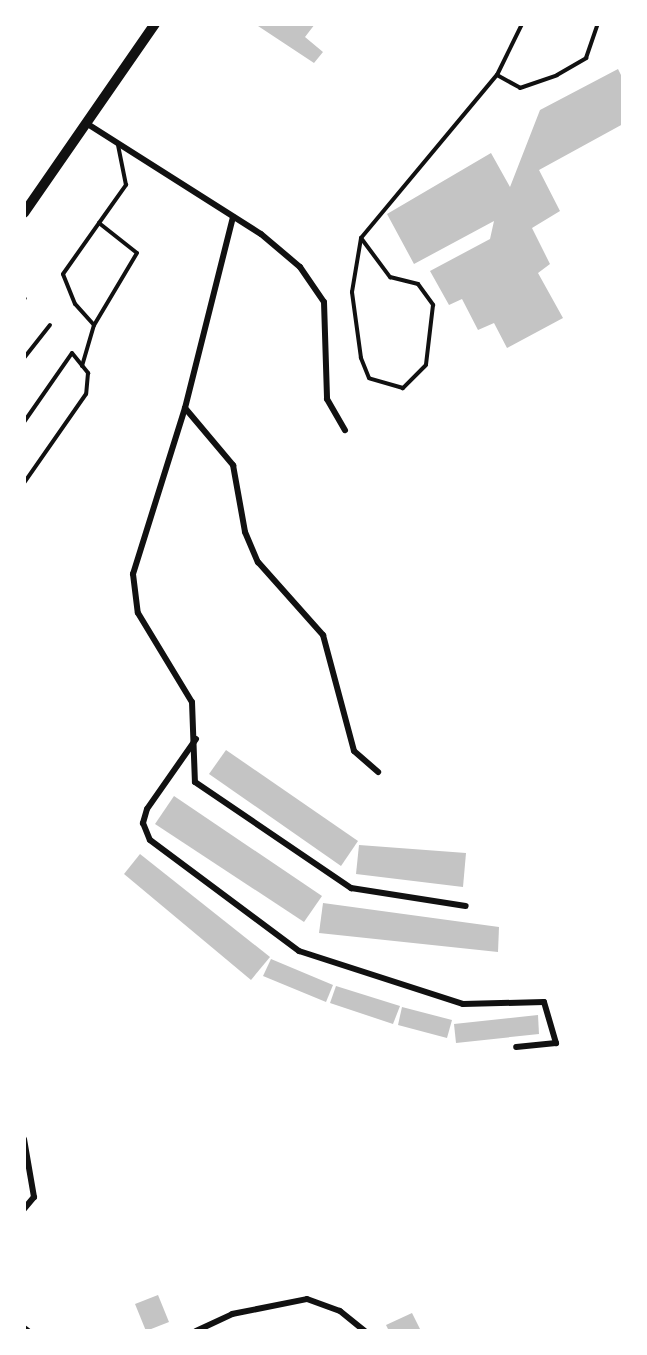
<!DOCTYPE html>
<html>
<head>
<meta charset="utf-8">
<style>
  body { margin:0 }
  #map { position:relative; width:647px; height:1355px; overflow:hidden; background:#fff; font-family:"DM Sans",sans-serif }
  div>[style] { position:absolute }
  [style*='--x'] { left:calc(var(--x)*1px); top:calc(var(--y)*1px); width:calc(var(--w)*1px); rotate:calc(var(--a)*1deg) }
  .building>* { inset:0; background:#c4c4c4 }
  .service>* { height:4px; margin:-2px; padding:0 2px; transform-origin:2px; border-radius:2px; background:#111 }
  .minor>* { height:6px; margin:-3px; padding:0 3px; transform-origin:3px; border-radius:3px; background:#111 }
  .primary>* { height:10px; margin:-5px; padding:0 5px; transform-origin:5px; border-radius:5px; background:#111 }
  span { translate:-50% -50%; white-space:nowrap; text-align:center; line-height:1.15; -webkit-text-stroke:5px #fff; paint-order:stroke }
  .frame { position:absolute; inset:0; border:26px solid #fff; pointer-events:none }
</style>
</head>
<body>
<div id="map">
  <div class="building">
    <div style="clip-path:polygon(255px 24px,315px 24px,305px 37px,323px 52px,314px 63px)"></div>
    <div style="clip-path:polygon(618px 69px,623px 79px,623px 124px,539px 170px,560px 211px,532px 228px,550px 264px,538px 273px,563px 318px,507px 348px,494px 323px,478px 330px,462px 299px,449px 305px,430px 271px,490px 239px,494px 221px,414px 264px,387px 214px,491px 153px,510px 187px,540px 110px)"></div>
    <div style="clip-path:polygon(226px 750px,358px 841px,341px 866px,209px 774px)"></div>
    <div style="clip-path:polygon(174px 796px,322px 896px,304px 922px,155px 824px)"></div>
    <div style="clip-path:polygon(359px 845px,466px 853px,463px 887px,356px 874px)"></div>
    <div style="clip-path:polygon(140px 854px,270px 957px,251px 980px,124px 874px)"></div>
    <div style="clip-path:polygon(323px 903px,499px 927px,498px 952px,319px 933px)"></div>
    <div style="clip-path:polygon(271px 959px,333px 985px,326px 1002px,263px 976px)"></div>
    <div style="clip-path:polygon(336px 986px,400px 1006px,393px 1024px,330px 1003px)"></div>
    <div style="clip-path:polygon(402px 1007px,452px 1020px,447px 1038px,398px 1025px)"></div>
    <div style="clip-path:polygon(538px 1015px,539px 1034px,456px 1043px,454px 1024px)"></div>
    <div style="clip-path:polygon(158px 1295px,169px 1322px,146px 1331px,135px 1304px)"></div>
    <div style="clip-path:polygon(412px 1313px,421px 1331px,389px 1331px,386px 1325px)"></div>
  </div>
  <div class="service">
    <div style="--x:497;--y:75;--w:26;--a:29"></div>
    <div style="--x:520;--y:88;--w:39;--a:-19"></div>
    <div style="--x:557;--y:75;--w:34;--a:-30"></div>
    <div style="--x:586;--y:58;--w:36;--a:-71"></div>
    <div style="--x:99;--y:223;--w:47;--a:-54.6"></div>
    <div style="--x:126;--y:185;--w:41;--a:-101.3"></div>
    <div style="--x:361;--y:238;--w:49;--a:53.4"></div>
    <div style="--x:390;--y:277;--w:29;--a:14"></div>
    <div style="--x:418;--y:284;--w:26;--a:54"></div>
    <div style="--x:433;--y:305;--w:60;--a:96.7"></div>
    <div style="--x:426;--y:365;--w:33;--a:135"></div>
    <div style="--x:403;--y:388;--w:35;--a:-164"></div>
    <div style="--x:369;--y:378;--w:22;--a:-112"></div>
    <div style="--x:361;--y:358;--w:67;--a:-97.8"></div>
    <div style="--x:352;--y:292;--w:55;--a:-80.5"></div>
    <div style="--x:361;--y:238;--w:212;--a:-50.2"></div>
    <div style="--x:497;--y:75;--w:57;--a:-63.9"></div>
    <div style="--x:24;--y:299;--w:1;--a:-45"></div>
    <div style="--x:24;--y:358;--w:42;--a:-51.8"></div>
    <div style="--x:82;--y:366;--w:43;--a:-73.7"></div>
    <div style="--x:94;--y:325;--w:28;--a:-132"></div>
    <div style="--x:75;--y:304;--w:32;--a:-112"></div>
    <div style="--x:63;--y:274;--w:62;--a:-54.8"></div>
    <div style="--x:99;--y:223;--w:48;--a:38.3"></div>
    <div style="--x:137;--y:253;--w:84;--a:120.8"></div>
    <div style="--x:24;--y:422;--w:84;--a:-55.2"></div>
    <div style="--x:72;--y:353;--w:26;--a:51"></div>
    <div style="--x:88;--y:373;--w:21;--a:95"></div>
    <div style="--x:86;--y:394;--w:108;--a:124.9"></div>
  </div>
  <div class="minor">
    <div style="--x:86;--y:123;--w:207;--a:32.4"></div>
    <div style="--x:261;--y:234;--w:51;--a:40.2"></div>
    <div style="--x:300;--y:267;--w:42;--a:55.6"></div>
    <div style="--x:324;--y:302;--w:97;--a:88.2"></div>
    <div style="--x:327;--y:399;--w:36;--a:60"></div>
    <div style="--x:233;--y:217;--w:197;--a:104.1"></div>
    <div style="--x:185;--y:408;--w:174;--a:107.4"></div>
    <div style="--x:133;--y:574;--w:39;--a:83"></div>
    <div style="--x:138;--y:613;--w:104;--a:58.8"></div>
    <div style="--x:192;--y:702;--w:80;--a:87.9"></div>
    <div style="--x:195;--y:782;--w:189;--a:34.2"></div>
    <div style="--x:351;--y:888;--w:116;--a:8.9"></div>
    <div style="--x:185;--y:408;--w:75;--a:49.9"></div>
    <div style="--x:233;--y:465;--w:68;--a:79.8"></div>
    <div style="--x:245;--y:532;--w:33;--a:67"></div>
    <div style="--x:258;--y:562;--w:98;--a:48.3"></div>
    <div style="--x:323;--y:635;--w:120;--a:75"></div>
    <div style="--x:354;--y:751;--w:32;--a:41"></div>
    <div style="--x:196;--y:739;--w:85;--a:125"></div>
    <div style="--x:147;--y:809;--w:15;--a:106"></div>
    <div style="--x:143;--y:823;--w:18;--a:68"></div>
    <div style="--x:150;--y:840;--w:186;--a:36.7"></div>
    <div style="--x:299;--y:951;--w:172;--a:17.9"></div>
    <div style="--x:463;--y:1004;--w:81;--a:-1.4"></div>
    <div style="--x:544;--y:1002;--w:43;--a:73.7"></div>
    <div style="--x:556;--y:1043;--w:40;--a:174.3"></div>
    <div style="--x:24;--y:1139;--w:59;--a:80.2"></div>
    <div style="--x:34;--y:1197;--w:16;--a:130"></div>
    <div style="--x:24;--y:1328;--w:5;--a:37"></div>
    <div style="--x:196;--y:1331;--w:40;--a:-25"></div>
    <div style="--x:232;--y:1314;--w:76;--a:-11.3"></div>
    <div style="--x:307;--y:1299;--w:35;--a:20"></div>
    <div style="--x:340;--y:1311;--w:32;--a:39"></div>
  </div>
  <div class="primary">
    <div style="--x:24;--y:213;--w:230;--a:-55.3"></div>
  </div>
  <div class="frame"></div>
</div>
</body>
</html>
